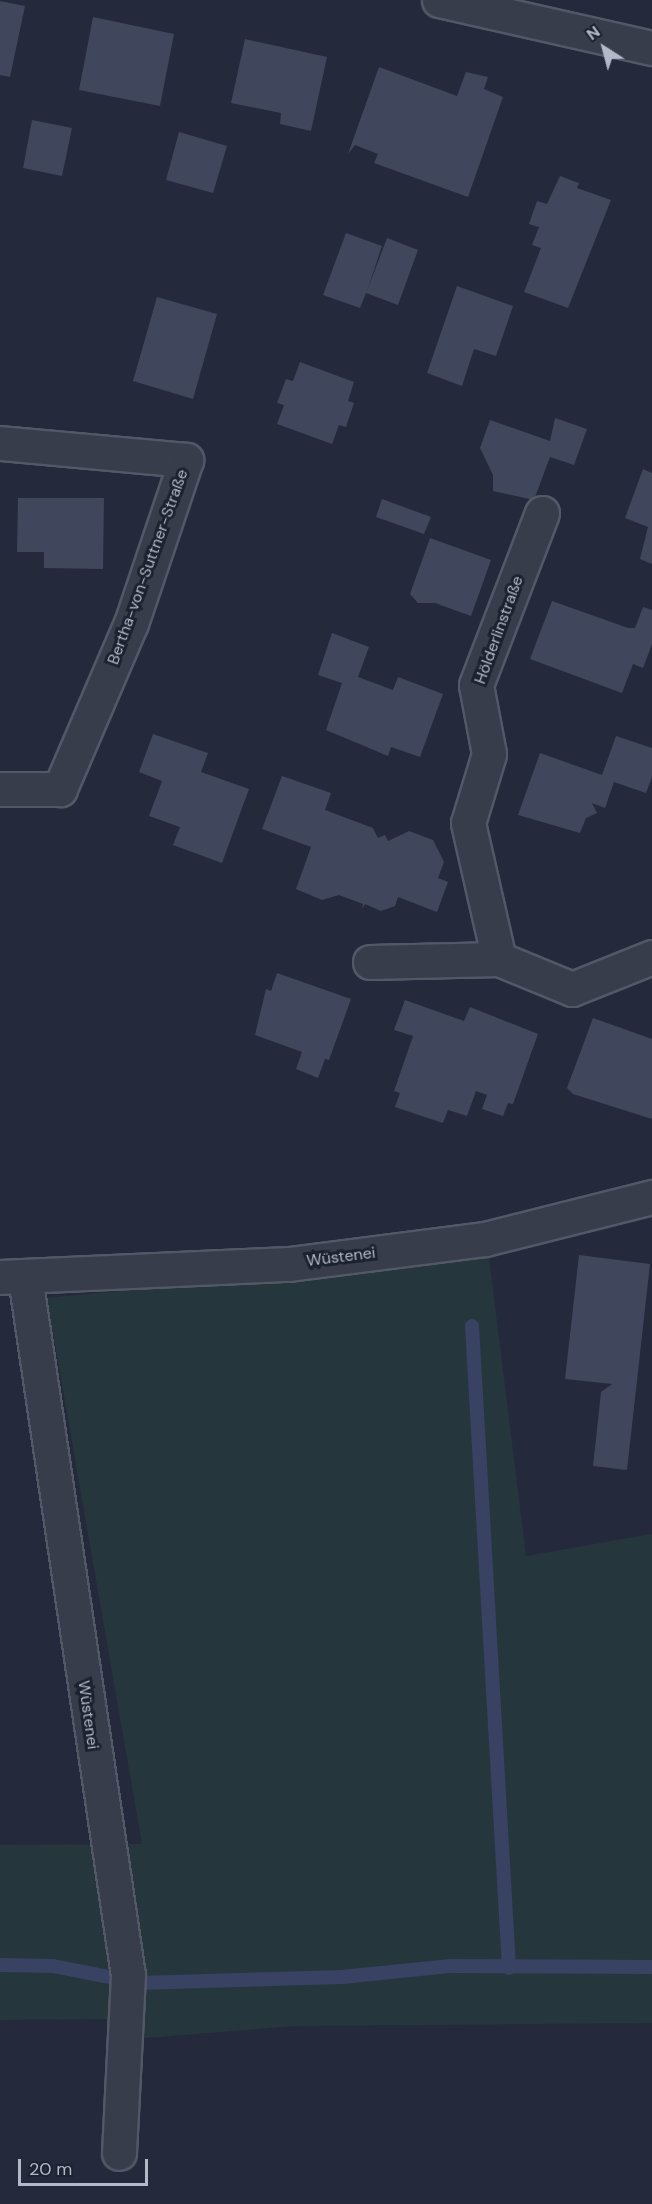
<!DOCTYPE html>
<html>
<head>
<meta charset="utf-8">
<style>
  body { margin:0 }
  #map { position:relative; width:652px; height:2204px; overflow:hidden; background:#242a3c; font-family:"DM Sans",sans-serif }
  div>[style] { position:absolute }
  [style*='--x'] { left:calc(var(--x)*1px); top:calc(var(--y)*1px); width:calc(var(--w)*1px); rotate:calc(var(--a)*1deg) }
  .green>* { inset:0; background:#26363d }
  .stream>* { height:14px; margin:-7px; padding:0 7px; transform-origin:7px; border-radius:7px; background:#394263 }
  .building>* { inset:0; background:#40465c }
  .roads { filter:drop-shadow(2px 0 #535867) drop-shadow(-2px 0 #535867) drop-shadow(0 2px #535867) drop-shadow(0 -2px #535867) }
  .minor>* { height:33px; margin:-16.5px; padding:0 16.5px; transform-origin:16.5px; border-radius:16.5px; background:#383d4c }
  span { translate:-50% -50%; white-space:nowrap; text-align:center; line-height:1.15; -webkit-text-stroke:6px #1d2231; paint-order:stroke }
  .street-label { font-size:16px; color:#b4b8c8 }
  .north { position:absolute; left:574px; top:18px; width:60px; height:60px; -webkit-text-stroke:4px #1d2231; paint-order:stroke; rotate:324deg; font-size:16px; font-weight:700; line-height:24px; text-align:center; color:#b4b8c8 }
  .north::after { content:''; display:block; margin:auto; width:21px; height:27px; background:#b4b8c8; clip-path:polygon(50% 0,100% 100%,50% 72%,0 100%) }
  .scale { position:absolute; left:18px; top:2159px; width:130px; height:27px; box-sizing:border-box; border:3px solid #b4b8c8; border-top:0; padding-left:8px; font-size:18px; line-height:21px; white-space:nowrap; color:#b4b8c8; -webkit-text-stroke:4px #1d2231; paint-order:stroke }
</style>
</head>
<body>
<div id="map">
  <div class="green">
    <div style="clip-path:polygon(489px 1257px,526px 1556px,652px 1534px,652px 2023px,295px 2026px,133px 2039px,107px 2019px,0 2020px,0 1845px,142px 1844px,47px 1298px)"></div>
  </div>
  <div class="stream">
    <div style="--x:472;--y:1326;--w:643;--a:86.7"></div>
    <div style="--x:0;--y:1965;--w:53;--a:1.1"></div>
    <div style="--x:53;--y:1966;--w:89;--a:11.1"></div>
    <div style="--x:140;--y:1983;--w:202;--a:-1.7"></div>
    <div style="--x:342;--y:1977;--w:110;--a:-5.8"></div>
    <div style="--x:451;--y:1966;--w:201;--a:0.3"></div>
  </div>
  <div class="building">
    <div style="clip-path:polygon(0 1px,25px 6px,10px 77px,0 75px)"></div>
    <div style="clip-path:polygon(93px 17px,174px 34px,160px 106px,79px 90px)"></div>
    <div style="clip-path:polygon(245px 39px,327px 57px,311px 131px,280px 124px,281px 113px,231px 103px)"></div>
    <div style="clip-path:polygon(379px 67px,457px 96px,466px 72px,488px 77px,484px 89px,503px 97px,468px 197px,374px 163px,378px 154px,355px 145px,348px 154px)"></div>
    <div style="clip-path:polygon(32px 120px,72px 128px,62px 176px,23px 168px)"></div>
    <div style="clip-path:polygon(179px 132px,227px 146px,213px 193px,166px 180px)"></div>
    <div style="clip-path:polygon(560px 176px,579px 183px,577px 188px,611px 200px,568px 308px,524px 292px,541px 248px,532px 245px,539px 227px,529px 224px,537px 201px,547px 204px)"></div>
    <div style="clip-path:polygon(346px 233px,382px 246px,367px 291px,387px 238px,418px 250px,398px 305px,366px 293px,360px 308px,323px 295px)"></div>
    <div style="clip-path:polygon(457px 286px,513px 306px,496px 356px,474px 349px,462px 386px,427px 373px)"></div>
    <div style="clip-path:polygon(157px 297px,217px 314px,193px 399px,133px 381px)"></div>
    <div style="clip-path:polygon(300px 362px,354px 382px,348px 401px,354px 403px,346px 427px,339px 425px,332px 444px,277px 424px,284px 405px,277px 403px,286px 379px,293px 381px)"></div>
    <div style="clip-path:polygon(555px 418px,587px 429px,574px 465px,550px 457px,534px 500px,493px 491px,493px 475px,480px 448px,490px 420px,550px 441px)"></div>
    <div style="clip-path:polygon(643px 469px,652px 473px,652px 564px,640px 559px,648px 527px,625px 518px)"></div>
    <div style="clip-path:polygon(18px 498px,104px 498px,103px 569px,44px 568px,44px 552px,17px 552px)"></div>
    <div style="clip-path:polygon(382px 499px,431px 517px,424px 534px,376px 517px)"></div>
    <div style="clip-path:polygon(430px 538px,491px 560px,471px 616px,435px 603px,418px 603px,410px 594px)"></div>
    <div style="clip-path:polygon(552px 601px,628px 628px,635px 628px,643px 607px,652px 610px,652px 644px,643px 668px,633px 664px,622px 693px,530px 659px)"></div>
    <div style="clip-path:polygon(332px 633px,369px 647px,358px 677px,393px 690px,398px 677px,443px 694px,420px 757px,391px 747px,388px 756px,326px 730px,342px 683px,318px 675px)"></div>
    <div style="clip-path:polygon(153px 734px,208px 753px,201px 772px,249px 789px,222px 863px,173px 845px,180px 827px,149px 816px,162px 781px,139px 772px)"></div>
    <div style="clip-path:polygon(616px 736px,652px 748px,652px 777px,646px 793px,614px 782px,605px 808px,592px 803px,597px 813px,586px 818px,580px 833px,518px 815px,540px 753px,602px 775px)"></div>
    <div style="clip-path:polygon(282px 776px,331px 793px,325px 810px,373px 828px,378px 838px,385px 835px,388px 841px,409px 831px,433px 840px,444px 862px,438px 878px,448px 882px,437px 912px,398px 897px,395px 906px,381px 911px,365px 904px,362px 909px,363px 904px,339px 895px,322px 900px,296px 889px,311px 847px,262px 829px)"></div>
    <div style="clip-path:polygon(277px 973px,351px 999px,329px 1060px,325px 1059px,318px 1078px,296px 1069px,302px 1052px,255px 1035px,266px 989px,271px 991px)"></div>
    <div style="clip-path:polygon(405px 1000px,464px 1021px,470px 1007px,538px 1034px,513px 1104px,508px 1103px,503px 1116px,482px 1109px,487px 1095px,476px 1091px,467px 1116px,448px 1110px,443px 1123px,395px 1107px,400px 1093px,394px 1091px,413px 1036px,394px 1030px)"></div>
    <div style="clip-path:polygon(593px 1018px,652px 1039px,652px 1119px,573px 1094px,567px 1088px)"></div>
    <div style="clip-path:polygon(579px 1255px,650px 1264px,627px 1470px,593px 1466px,601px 1392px,612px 1384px,565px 1379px)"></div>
  </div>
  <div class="roads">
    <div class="minor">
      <div style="--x:439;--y:0;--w:218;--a:12.7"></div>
      <div style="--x:0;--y:443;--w:187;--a:5.2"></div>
      <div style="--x:186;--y:460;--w:172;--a:108.6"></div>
      <div style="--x:131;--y:623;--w:181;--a:113.2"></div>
      <div style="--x:60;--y:789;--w:60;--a:180"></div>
      <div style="--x:542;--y:513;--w:184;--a:111"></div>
      <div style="--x:476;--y:685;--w:70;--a:79.3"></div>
      <div style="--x:489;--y:754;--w:72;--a:106.9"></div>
      <div style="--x:468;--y:823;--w:139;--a:77.2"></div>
      <div style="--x:499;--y:959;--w:79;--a:22.3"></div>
      <div style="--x:572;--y:989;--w:86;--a:-21.8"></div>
      <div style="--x:370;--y:962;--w:129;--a:-1.3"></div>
      <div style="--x:0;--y:1277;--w:289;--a:-2.6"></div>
      <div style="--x:289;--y:1264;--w:198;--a:-7.3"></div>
      <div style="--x:485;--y:1239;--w:172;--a:-14.1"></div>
      <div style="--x:25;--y:1277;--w:706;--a:81.61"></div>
      <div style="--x:128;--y:1975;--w:178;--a:92.9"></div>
    </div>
  </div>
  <div class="street-label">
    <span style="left:148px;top:567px;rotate:-70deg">Bertha-von-Suttner-Straße</span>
    <span style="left:499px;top:630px;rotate:-70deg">Hölderlinstraße</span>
    <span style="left:341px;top:1257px;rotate:-7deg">Wüstenei</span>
    <span style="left:88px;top:1715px;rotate:82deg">Wüstenei</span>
  </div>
  <div class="north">N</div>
  <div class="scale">20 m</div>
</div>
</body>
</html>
